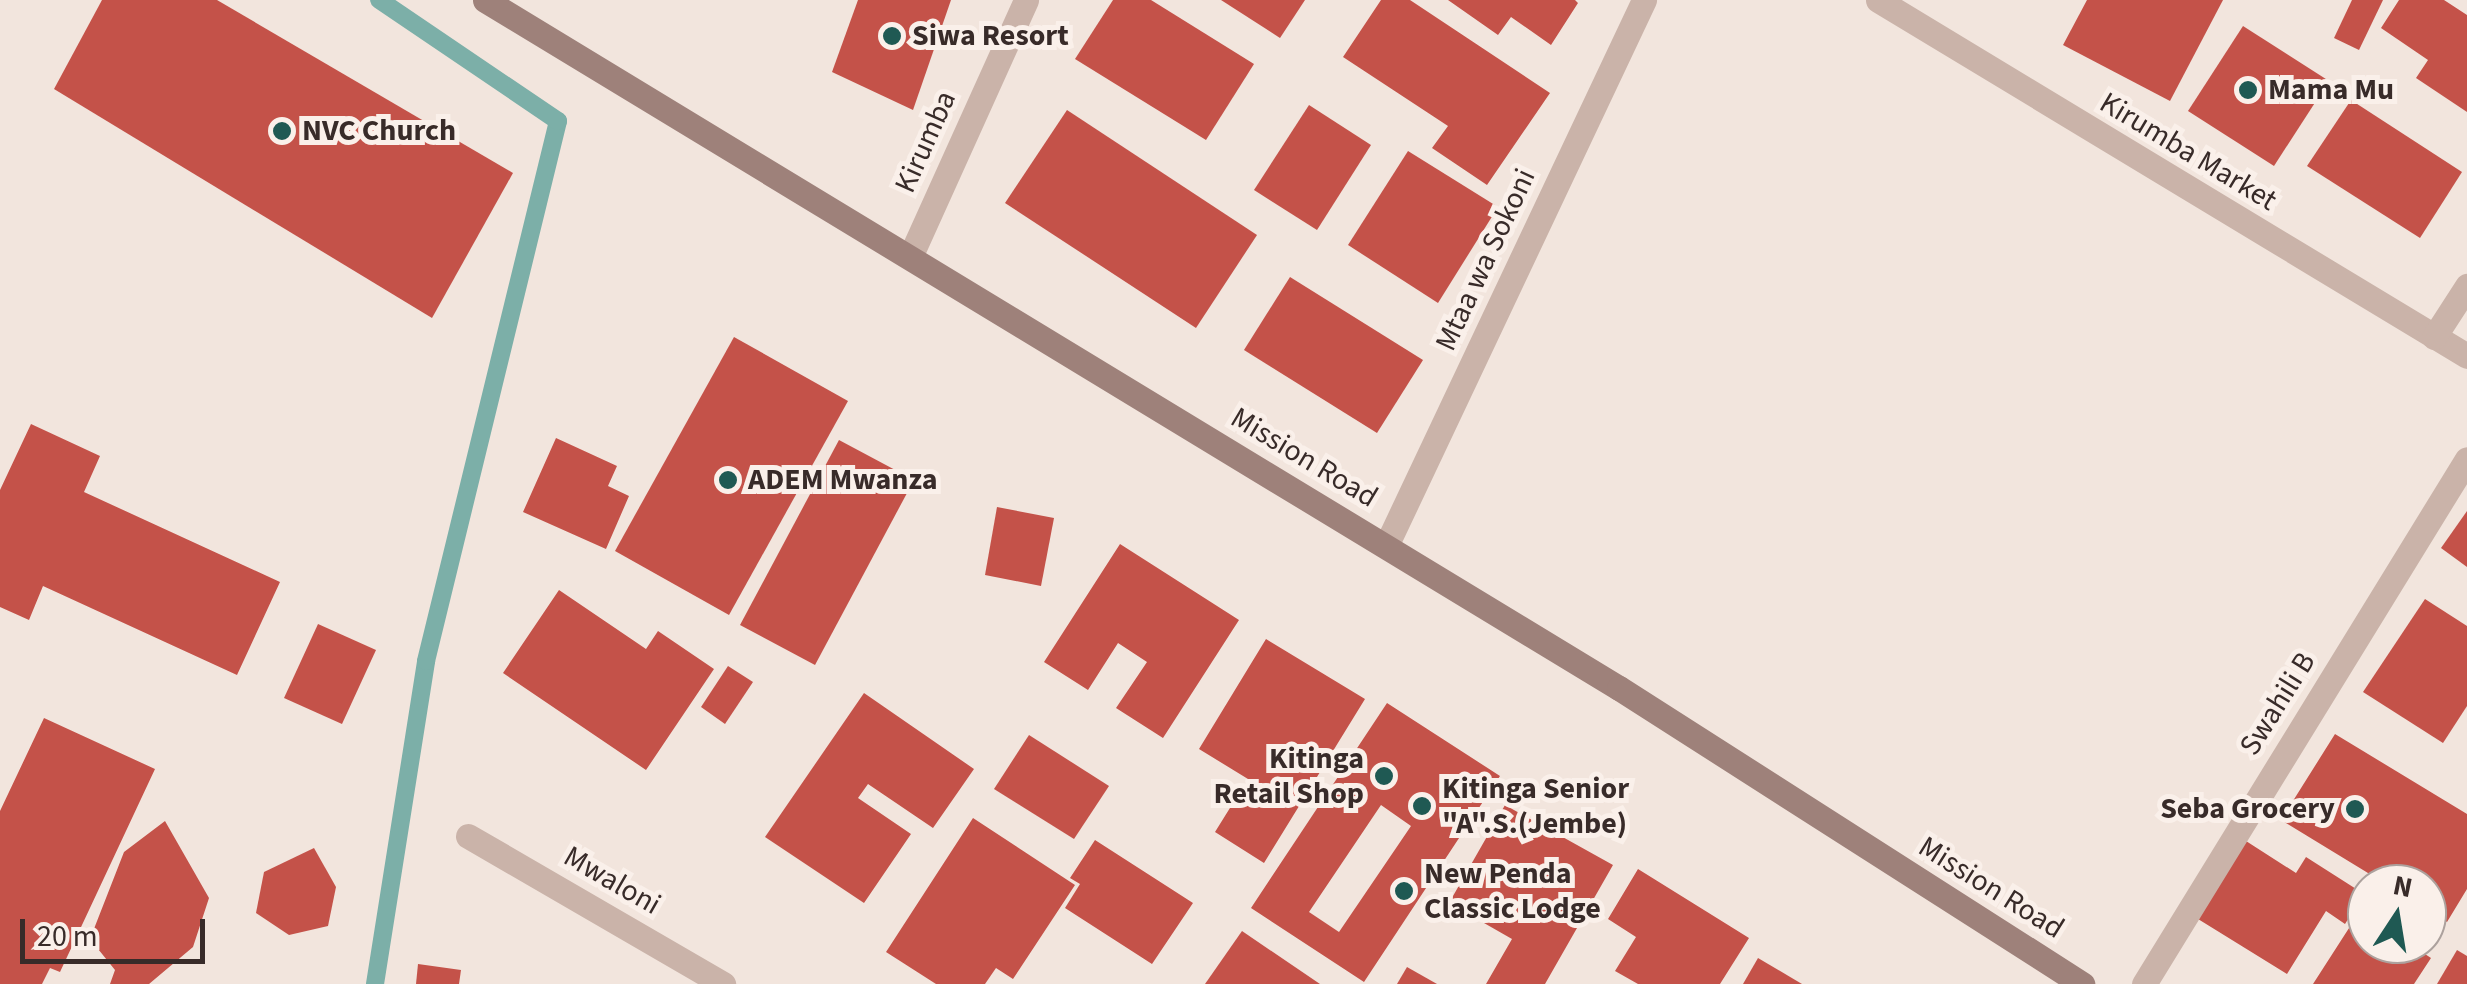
<!DOCTYPE html>
<html>
<head>
<meta charset="utf-8">
<style>
  body { margin:0 }
  #map { position:relative; width:2467px; height:984px; overflow:hidden; background:#f2e5dd; font-family:"Source Sans 3",sans-serif }
  div>[style] { position:absolute }
  [style*='--x'] { left:calc(var(--x)*1px); top:calc(var(--y)*1px); width:calc(var(--w)*1px); rotate:calc(var(--a)*1deg) }
  .stream>* { height:18px; margin:-9px; padding:0 9px; transform-origin:9px; border-radius:9px; background:#7cafa8 }
  .building>* { inset:0; background:#c45249 }
  .street>* { height:25px; margin:-12.5px; padding:0 12.5px; transform-origin:12.5px; border-radius:12.5px; background:#cab3a9 }
  .secondary>* { height:25px; margin:-12.5px; padding:0 12.5px; transform-origin:12.5px; border-radius:12.5px; background:#9e817a }
  .dots>* { width:28px; height:28px; translate:-50% -50%; box-sizing:border-box; border:5px solid #faf0ea; border-radius:50% }
  span { translate:-50% -50%; white-space:nowrap; text-align:center; line-height:1.15; -webkit-text-stroke:10px #faf0ea; paint-order:stroke }
  .poi-label { font-size:30px; color:#382b29; font-weight:700 }
  .left { translate:0 -50%; text-align:left }
  .right { translate:-100% -50%; text-align:right }
  .street-label { font-size:30px; color:#382b29 }
  .north { position:absolute; left:2347px; top:864px; width:100px; height:100px; box-sizing:border-box; background:#faf0ea; border:2px solid #aca19d; border-radius:50%; rotate:12deg; font-size:28px; font-weight:700; line-height:40px; text-align:center; color:#382b29 }
  .north::after { content:''; display:block; margin:auto; width:35px; height:45px; background:#1f5953; clip-path:polygon(50% 0,100% 100%,50% 72%,0 100%) }
  .scale { position:absolute; left:20px; top:919px; width:185px; height:45px; box-sizing:border-box; border:5px solid #382b29; border-top:0; padding-left:12px; font-size:30px; line-height:35px; white-space:nowrap; color:#382b29; -webkit-text-stroke:8px #faf0ea; paint-order:stroke }
</style>
</head>
<body>
<div id="map">
  <div class="stream">
    <div style="--x:375;--y:984;--w:327;--a:-81"></div>
    <div style="--x:426;--y:661;--w:556;--a:-76.26"></div>
    <div style="--x:558;--y:121;--w:216;--a:-145.9"></div>
  </div>
  <div class="building">
    <div style="clip-path:polygon(102px 0,217px 0,513px 173px,432px 318px,54px 89px)"></div>
    <div style="clip-path:polygon(858px 0,951px 0,913px 110px,832px 72px)"></div>
    <div style="clip-path:polygon(1113px 0,1151px 0,1254px 64px,1206px 140px,1075px 59px)"></div>
    <div style="clip-path:polygon(1221px 0,1305px 0,1280px 38px)"></div>
    <div style="clip-path:polygon(1381px 0,1410px 0,1550px 93px,1487px 185px,1432px 148px,1448px 126px,1343px 57px)"></div>
    <div style="clip-path:polygon(1448px 0,1575px 0,1578px 3px,1551px 45px,1511px 17px,1498px 35px)"></div>
    <div style="clip-path:polygon(2087px 0,2223px 0,2170px 101px,2063px 45px)"></div>
    <div style="clip-path:polygon(2352px 0,2383px 0,2359px 50px,2334px 38px)"></div>
    <div style="clip-path:polygon(2399px 0,2444px 0,2467px 15px,2467px 112px,2416px 78px,2428px 60px,2381px 28px)"></div>
    <div style="clip-path:polygon(2243px 26px,2329px 81px,2274px 166px,2188px 111px)"></div>
    <div style="clip-path:polygon(2351px 100px,2462px 172px,2420px 238px,2307px 166px)"></div>
    <div style="clip-path:polygon(1309px 105px,1371px 145px,1317px 230px,1254px 190px)"></div>
    <div style="clip-path:polygon(1067px 110px,1257px 235px,1196px 328px,1005px 203px)"></div>
    <div style="clip-path:polygon(1408px 151px,1498px 207px,1438px 303px,1348px 245px)"></div>
    <div style="clip-path:polygon(1290px 277px,1423px 360px,1377px 433px,1244px 350px)"></div>
    <div style="clip-path:polygon(734px 337px,848px 401px,729px 615px,615px 551px)"></div>
    <div style="clip-path:polygon(31px 424px,100px 456px,84px 492px,280px 582px,237px 675px,43px 586px,29px 620px,0 607px,0 490px)"></div>
    <div style="clip-path:polygon(556px 438px,617px 466px,608px 486px,629px 496px,606px 549px,523px 512px)"></div>
    <div style="clip-path:polygon(839px 440px,914px 480px,815px 665px,740px 625px)"></div>
    <div style="clip-path:polygon(997px 507px,1054px 518px,1041px 586px,985px 575px)"></div>
    <div style="clip-path:polygon(2467px 511px,2467px 567px,2441px 548px)"></div>
    <div style="clip-path:polygon(1120px 544px,1239px 620px,1163px 738px,1116px 708px,1147px 662px,1118px 643px,1088px 690px,1044px 662px)"></div>
    <div style="clip-path:polygon(559px 590px,646px 649px,658px 631px,714px 669px,646px 770px,503px 673px)"></div>
    <div style="clip-path:polygon(2425px 599px,2467px 626px,2467px 706px,2443px 743px,2363px 692px)"></div>
    <div style="clip-path:polygon(318px 624px,376px 650px,342px 724px,284px 698px)"></div>
    <div style="clip-path:polygon(1266px 639px,1365px 699px,1264px 863px,1215px 832px,1248px 779px,1199px 749px)"></div>
    <div style="clip-path:polygon(728px 666px,753px 682px,725px 724px,701px 707px)"></div>
    <div style="clip-path:polygon(864px 693px,974px 769px,933px 828px,868px 784px,858px 798px,911px 834px,864px 903px,765px 837px)"></div>
    <div style="clip-path:polygon(evenodd,1387px 703px,1500px 776px,1364px 982px,1251px 908px,1387px 703px,1381px 805px,1411px 826px,1339px 932px,1309px 912px,1381px 805px)"></div>
    <div style="clip-path:polygon(44px 718px,155px 769px,60px 972px,50px 968px,42px 984px,0 984px,0 811px)"></div>
    <div style="clip-path:polygon(2335px 734px,2467px 814px,2467px 889px,2447px 922px,2427px 909px,2427px 884px,2386px 884px,2281px 820px)"></div>
    <div style="clip-path:polygon(1029px 735px,1109px 786px,1074px 839px,994px 789px)"></div>
    <div style="clip-path:polygon(1505px 805px,1613px 865px,1545px 984px,1486px 984px,1512px 939px,1449px 903px)"></div>
    <div style="clip-path:polygon(973px 818px,1075px 885px,1013px 979px,996px 968px,985px 984px,936px 984px,886px 952px)"></div>
    <div style="clip-path:polygon(165px 821px,209px 898px,193px 947px,149px 984px,110px 984px,115px 970px,90px 939px,124px 852px)"></div>
    <div style="clip-path:polygon(1095px 840px,1193px 903px,1152px 964px,1065px 908px,1080px 884px,1070px 878px)"></div>
    <div style="clip-path:polygon(2246px 841px,2296px 873px,2306px 857px,2364px 894px,2345px 924px,2326px 911px,2287px 974px,2198px 919px)"></div>
    <div style="clip-path:polygon(314px 848px,336px 887px,328px 926px,289px 935px,256px 913px,264px 872px)"></div>
    <div style="clip-path:polygon(1638px 869px,1749px 938px,1720px 984px,1638px 984px,1615px 971px,1636px 937px,1608px 919px)"></div>
    <div style="clip-path:polygon(2360px 911px,2367px 944px,2410px 944px,2431px 958px,2414px 984px,2313px 984px)"></div>
    <div style="clip-path:polygon(1242px 931px,1320px 984px,1205px 984px)"></div>
    <div style="clip-path:polygon(2457px 950px,2467px 956px,2467px 984px,2437px 984px)"></div>
    <div style="clip-path:polygon(1758px 958px,1802px 984px,1743px 984px)"></div>
    <div style="clip-path:polygon(418px 964px,461px 970px,459px 984px,416px 984px)"></div>
    <div style="clip-path:polygon(1407px 967px,1437px 984px,1397px 984px)"></div>
  </div>
  <div class="street">
    <div style="--x:1878;--y:0;--w:688;--a:31.15"></div>
    <div style="--x:910;--y:257;--w:282;--a:-65.7"></div>
    <div style="--x:2434;--y:337;--w:61;--a:-57.1"></div>
    <div style="--x:1386;--y:546;--w:604;--a:-64.71"></div>
    <div style="--x:468;--y:836;--w:295;--a:30.1"></div>
    <div style="--x:2144;--y:984;--w:616;--a:-58.4"></div>
  </div>
  <div class="secondary">
    <div style="--x:485;--y:0;--w:1326;--a:31.25"></div>
    <div style="--x:1619;--y:688;--w:550;--a:32.59"></div>
  </div>
  <div class="dots">
    <div style="left:892px;top:36px;background:#1f5953"></div>
    <div style="left:2248px;top:90px;background:#1f5953"></div>
    <div style="left:282px;top:131px;background:#1f5953"></div>
    <div style="left:728px;top:480px;background:#1f5953"></div>
    <div style="left:1384px;top:776px;background:#1f5953"></div>
    <div style="left:1422px;top:806px;background:#1f5953"></div>
    <div style="left:2355px;top:809px;background:#1f5953"></div>
    <div style="left:1404px;top:891px;background:#1f5953"></div>
  </div>
  <div class="poi-label">
    <span class="left" style="left:912px;top:36px">Siwa Resort</span>
    <span class="left" style="left:2268px;top:90px">Mama Mu</span>
    <span class="left" style="left:302px;top:131px">NVC Church</span>
    <span class="left" style="left:748px;top:480px">ADEM Mwanza</span>
    <span class="right" style="left:1364px;top:776px">Kitinga<br>Retail Shop</span>
    <span class="left" style="left:1442px;top:806px">Kitinga Senior<br>"A".S.(Jembe)</span>
    <span class="right" style="left:2335px;top:809px">Seba Grocery</span>
    <span class="left" style="left:1424px;top:891px">New Penda<br>Classic Lodge</span>
  </div>
  <div class="street-label">
    <span style="left:926px;top:142px;rotate:-66deg">Kirumba</span>
    <span style="left:2188px;top:152px;rotate:31deg">Kirumba Market</span>
    <span style="left:1486px;top:260px;rotate:-65deg">Mtaa wa Sokoni</span>
    <span style="left:1304px;top:458px;rotate:31deg">Mission Road</span>
    <span style="left:2278px;top:704px;rotate:-58deg">Swahili B</span>
    <span style="left:612px;top:881px;rotate:30deg">Mwaloni</span>
    <span style="left:1991px;top:888px;rotate:32deg">Mission Road</span>
  </div>
  <div class="north">N</div>
  <div class="scale">20 m</div>
</div>
</body>
</html>
